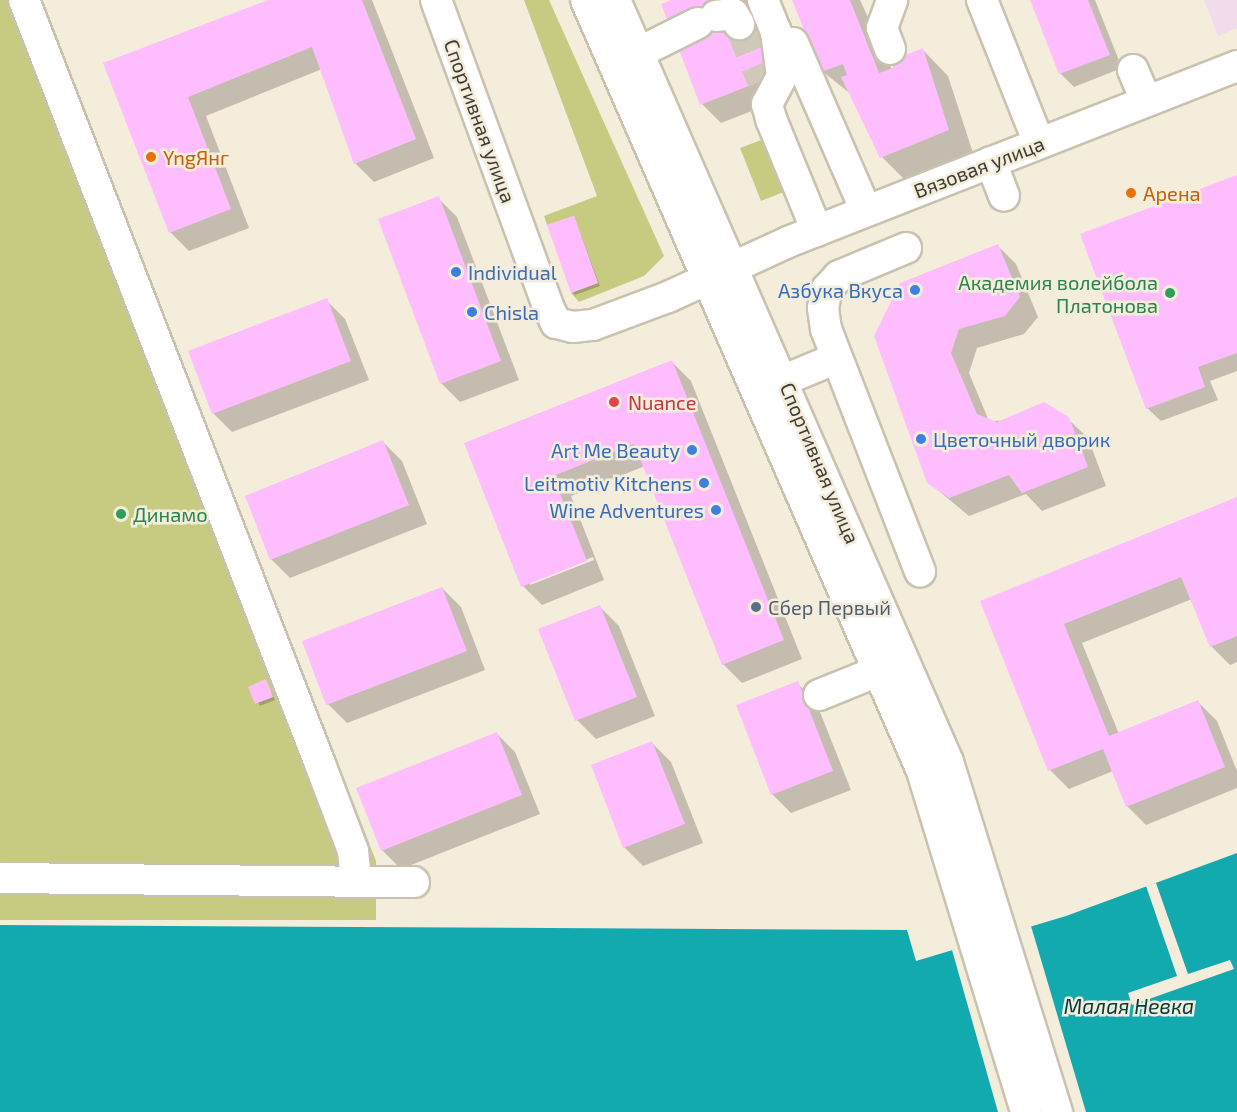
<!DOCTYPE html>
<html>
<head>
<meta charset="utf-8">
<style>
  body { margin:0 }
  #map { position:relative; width:1237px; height:1112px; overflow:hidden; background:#f5eddb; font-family:"Exo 2",sans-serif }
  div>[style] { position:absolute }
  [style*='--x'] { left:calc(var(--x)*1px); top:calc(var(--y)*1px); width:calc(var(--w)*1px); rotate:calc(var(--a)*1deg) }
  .education>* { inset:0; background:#f2dceb }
  .green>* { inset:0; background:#c7cb82 }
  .water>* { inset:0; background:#12aaaf }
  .pier>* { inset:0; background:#f5eddb }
  .shadow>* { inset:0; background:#0003 }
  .building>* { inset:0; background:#fdbdff }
  .minor-tunnel>* { height:30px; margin-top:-15px; transform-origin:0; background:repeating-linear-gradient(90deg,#d0c9ba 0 30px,transparent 0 45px) }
  .roads { filter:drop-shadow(2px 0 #c9c2b0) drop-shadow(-2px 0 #c9c2b0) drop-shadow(0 2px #c9c2b0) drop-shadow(0 -2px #c9c2b0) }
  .minor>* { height:30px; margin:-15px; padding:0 15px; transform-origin:15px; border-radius:15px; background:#fff }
  .dots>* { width:16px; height:16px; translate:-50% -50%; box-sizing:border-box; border:3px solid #f5eddb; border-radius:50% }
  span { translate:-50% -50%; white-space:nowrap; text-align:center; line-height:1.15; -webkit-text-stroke:5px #f5eddb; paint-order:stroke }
  .street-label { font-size:20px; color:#3e3b34 }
  .food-label { font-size:20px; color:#c56008 }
  .left { translate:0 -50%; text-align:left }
  .shop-label { font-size:20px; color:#366cbe }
  .right { translate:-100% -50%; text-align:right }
  .leisure-label { font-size:20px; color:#27864d }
  .health-label { font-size:20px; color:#be3a42 }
  .service-label { font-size:20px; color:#4e5e75 }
  .water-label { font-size:21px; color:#003d3f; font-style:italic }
</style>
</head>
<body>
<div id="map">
  <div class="education">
    <div style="clip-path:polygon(1204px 0,1237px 0,1237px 28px,1218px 36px)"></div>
  </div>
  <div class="green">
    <div style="clip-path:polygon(0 0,41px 0,376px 861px,376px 920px,0 920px)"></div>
    <div style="clip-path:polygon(524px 0,549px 0,664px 256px,644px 276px,579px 302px,571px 293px,598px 283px,574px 216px,547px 225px,544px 216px,597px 196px)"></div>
    <div style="clip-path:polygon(769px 137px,789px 190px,761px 201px,740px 148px)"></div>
  </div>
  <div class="water">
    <div style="clip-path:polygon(1237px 853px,1237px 1112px,0 1112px,0 925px,907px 930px,916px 961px,1066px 916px)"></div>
  </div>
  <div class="pier">
    <div style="clip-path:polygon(1156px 883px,1188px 974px,1230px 960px,1234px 969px,1132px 1005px,1128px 993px,1177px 976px,1146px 886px)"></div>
    <div style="clip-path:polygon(1031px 926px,1086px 1112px,998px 1112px,952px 950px)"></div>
  </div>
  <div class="shadow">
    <div style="clip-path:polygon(273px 0,372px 0,434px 158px,374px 182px,355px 163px,322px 69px,206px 116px,249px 228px,189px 251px,170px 232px,105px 64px)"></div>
    <div style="clip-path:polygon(676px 0,753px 0,761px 21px,753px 25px,769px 41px,790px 96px,721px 123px,702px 104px,680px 48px)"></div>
    <div style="clip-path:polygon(793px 0,860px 0,892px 70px,923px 50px,948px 76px,974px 156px,907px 182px,882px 157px,852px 95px,822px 71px)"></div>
    <div style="clip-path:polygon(1032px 0,1095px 0,1122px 68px,1074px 87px,1061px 74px)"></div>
    <div style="clip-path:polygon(1237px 177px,1237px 371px,1210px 381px,1218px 400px,1161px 421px,1147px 408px)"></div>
    <div style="clip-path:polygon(438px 198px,457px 217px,519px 380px,460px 402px,441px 383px)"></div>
    <div style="clip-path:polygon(574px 217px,600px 286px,575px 295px,572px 292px)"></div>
    <div style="clip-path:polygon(997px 245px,1016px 264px,1038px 317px,1024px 334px,977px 348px,969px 373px,989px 421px,1068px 419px,1088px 438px,1106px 486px,1042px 511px,1026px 494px,969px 516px,928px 482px,875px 336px)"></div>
    <div style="clip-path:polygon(326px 300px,345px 319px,369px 380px,232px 432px,213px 413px)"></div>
    <div style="clip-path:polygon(evenodd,672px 362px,691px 381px,802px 659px,742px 683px,723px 664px,645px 466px,571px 496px,604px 580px,542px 605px,523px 586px,466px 444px,672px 362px,593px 557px,594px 560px,530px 585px,530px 582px,593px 557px)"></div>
    <div style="clip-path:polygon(383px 442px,402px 461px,427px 524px,290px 578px,271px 559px)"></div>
    <div style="clip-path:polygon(1237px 499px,1237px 662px,1230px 665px,1211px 646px,1192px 599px,1082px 643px,1119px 734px,1198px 702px,1217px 721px,1237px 771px,1237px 788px,1146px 825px,1127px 806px,1113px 771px,1069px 789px,1050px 770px,982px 602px)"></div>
    <div style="clip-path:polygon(442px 588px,461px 607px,485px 670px,347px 723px,328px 704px,303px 642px)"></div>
    <div style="clip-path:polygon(600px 607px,619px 626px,655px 716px,596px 739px,577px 720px)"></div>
    <div style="clip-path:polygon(265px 681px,275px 700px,260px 706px,250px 688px)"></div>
    <div style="clip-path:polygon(797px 683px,816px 702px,851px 790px,791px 813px,772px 794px)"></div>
    <div style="clip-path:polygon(496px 733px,515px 752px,540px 814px,401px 869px,382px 850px)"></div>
    <div style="clip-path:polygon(652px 743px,671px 762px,703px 843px,643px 866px,624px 847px)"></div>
  </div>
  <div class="building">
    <div style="clip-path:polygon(268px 0,362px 0,416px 139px,354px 164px,312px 47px,188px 97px,231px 209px,169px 233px,103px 63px)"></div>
    <div style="clip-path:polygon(evenodd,671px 0,742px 0,772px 77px,700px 105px,678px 47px,704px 38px,697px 19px,671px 29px,661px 4px,671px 0,715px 13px,748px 21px,722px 31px,715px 13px)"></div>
    <div style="clip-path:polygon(792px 0,850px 0,879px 73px,893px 68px,891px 61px,923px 48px,949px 130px,880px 158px,841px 77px,847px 75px,843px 64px,821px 72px)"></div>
    <div style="clip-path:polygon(1030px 0,1088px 0,1110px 55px,1059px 74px)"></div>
    <div style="clip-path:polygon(1237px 175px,1237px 353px,1198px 367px,1205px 387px,1146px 409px,1080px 234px)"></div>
    <div style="clip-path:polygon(439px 196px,501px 361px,440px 384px,378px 219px)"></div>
    <div style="clip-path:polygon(574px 216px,598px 283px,571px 293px,547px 225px)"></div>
    <div style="clip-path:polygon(998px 244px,1020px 297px,1005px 316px,959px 329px,951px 353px,977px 414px,997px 422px,1044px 402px,1069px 417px,1088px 467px,1022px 493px,1009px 475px,949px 498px,927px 483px,874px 336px,900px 283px)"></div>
    <div style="clip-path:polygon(327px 298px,351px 361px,212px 414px,188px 351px)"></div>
    <div style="clip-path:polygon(672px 360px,784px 640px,722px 665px,634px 444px,553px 476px,587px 561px,521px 587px,464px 443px)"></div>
    <div style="clip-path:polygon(383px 440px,409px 505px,270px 560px,245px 496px)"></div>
    <div style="clip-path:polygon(1237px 497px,1237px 636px,1210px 647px,1181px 577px,1064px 624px,1109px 736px,1198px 700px,1225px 767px,1126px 807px,1103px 749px,1048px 771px,980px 601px)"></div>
    <div style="clip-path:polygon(442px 587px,467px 651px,326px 705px,302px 641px)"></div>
    <div style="clip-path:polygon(600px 605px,637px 697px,575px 721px,538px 629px)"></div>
    <div style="clip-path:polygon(266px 679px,273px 697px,255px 704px,248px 687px)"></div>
    <div style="clip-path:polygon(798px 681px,833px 771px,771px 795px,736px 705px)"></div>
    <div style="clip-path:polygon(497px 732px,522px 795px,381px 851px,356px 788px)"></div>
    <div style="clip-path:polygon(652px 741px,685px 824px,623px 848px,591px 765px)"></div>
  </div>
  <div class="minor-tunnel">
    <div style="--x:739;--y:24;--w:61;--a:68"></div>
  </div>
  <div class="roads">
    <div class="minor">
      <div style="--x:24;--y:0;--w:819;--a:68.82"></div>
      <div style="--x:320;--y:764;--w:93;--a:69.2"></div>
      <div style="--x:353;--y:851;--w:31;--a:84"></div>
      <div style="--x:436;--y:0;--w:324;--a:69.9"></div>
      <div style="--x:547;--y:304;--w:21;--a:65"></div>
      <div style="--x:556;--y:323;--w:17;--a:13"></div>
      <div style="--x:573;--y:327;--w:20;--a:-6"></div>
      <div style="--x:593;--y:325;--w:80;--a:-20.5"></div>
      <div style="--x:668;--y:297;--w:132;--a:-24.6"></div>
      <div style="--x:788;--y:242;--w:482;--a:-21.4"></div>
      <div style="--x:586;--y:0;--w:841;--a:66.45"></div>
      <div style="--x:922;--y:771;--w:357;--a:73"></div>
      <div style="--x:615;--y:0;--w:832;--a:66.39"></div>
      <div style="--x:948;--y:762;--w:367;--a:72.7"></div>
      <div style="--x:763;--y:0;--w:35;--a:68"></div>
      <div style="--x:776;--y:32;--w:44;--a:82.2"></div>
      <div style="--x:782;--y:76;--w:32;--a:118"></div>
      <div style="--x:767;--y:104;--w:16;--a:75"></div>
      <div style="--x:771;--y:119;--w:121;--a:67.7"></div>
      <div style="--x:982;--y:0;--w:154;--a:68.3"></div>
      <div style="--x:716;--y:16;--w:17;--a:-7"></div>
      <div style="--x:733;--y:14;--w:12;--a:59"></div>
      <div style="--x:793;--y:43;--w:183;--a:66.5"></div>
      <div style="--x:890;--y:49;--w:22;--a:-111"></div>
      <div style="--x:882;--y:28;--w:30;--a:-70"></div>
      <div style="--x:638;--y:53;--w:67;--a:-26.6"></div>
      <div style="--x:1133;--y:70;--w:34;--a:67"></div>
      <div style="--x:991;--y:162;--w:36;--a:69"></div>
      <div style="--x:906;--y:248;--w:73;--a:157.3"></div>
      <div style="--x:839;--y:276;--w:18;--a:133"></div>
      <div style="--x:827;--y:289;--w:19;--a:102"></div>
      <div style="--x:823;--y:308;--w:21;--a:82"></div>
      <div style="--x:826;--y:329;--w:260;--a:68.8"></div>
      <div style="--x:784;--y:380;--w:57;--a:-22.5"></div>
      <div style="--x:819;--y:695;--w:67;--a:-22"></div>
      <div style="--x:0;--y:878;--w:414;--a:0.6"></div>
    </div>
  </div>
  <div class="dots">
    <div style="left:151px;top:157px;background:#e8710a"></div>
    <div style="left:1131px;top:193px;background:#e8710a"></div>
    <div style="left:456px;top:272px;background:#3f7fe0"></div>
    <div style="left:915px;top:290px;background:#3f7fe0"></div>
    <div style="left:1170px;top:293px;background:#2e9e5b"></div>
    <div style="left:472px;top:312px;background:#3f7fe0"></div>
    <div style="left:614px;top:402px;background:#e0444e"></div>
    <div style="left:921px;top:439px;background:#3f7fe0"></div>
    <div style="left:692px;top:450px;background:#3f7fe0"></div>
    <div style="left:704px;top:483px;background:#3f7fe0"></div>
    <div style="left:716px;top:510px;background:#3f7fe0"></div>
    <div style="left:121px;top:514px;background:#2e9e5b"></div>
    <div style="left:756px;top:607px;background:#5c6f8a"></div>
  </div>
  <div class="street-label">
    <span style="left:480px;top:121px;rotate:70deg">Спортивная улица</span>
    <span style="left:979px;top:167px;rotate:-21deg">Вязовая улица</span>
    <span style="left:820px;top:463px;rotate:67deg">Спортивная улица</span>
  </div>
  <div class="food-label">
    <span class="left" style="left:163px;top:157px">YngЯнг</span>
    <span class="left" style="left:1143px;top:193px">Арена</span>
  </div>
  <div class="shop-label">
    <span class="left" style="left:468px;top:272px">Individual</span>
    <span class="right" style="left:903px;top:290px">Азбука Вкуса</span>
    <span class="left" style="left:484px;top:312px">Chisla</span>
    <span class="left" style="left:933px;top:439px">Цветочный дворик</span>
    <span class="right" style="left:680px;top:450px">Art Me Beauty</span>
    <span class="right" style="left:692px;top:483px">Leitmotiv Kitchens</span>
    <span class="right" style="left:704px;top:510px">Wine Adventures</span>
  </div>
  <div class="leisure-label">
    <span class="right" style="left:1158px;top:294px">Академия волейбола<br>Платонова</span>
    <span class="left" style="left:133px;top:514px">Динамо</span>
  </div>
  <div class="health-label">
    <span class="left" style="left:628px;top:402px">Nuance</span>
  </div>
  <div class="service-label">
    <span class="left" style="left:768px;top:607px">Сбер Первый</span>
  </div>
  <div class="water-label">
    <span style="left:1129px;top:1006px">Малая Невка</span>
  </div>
</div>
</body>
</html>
